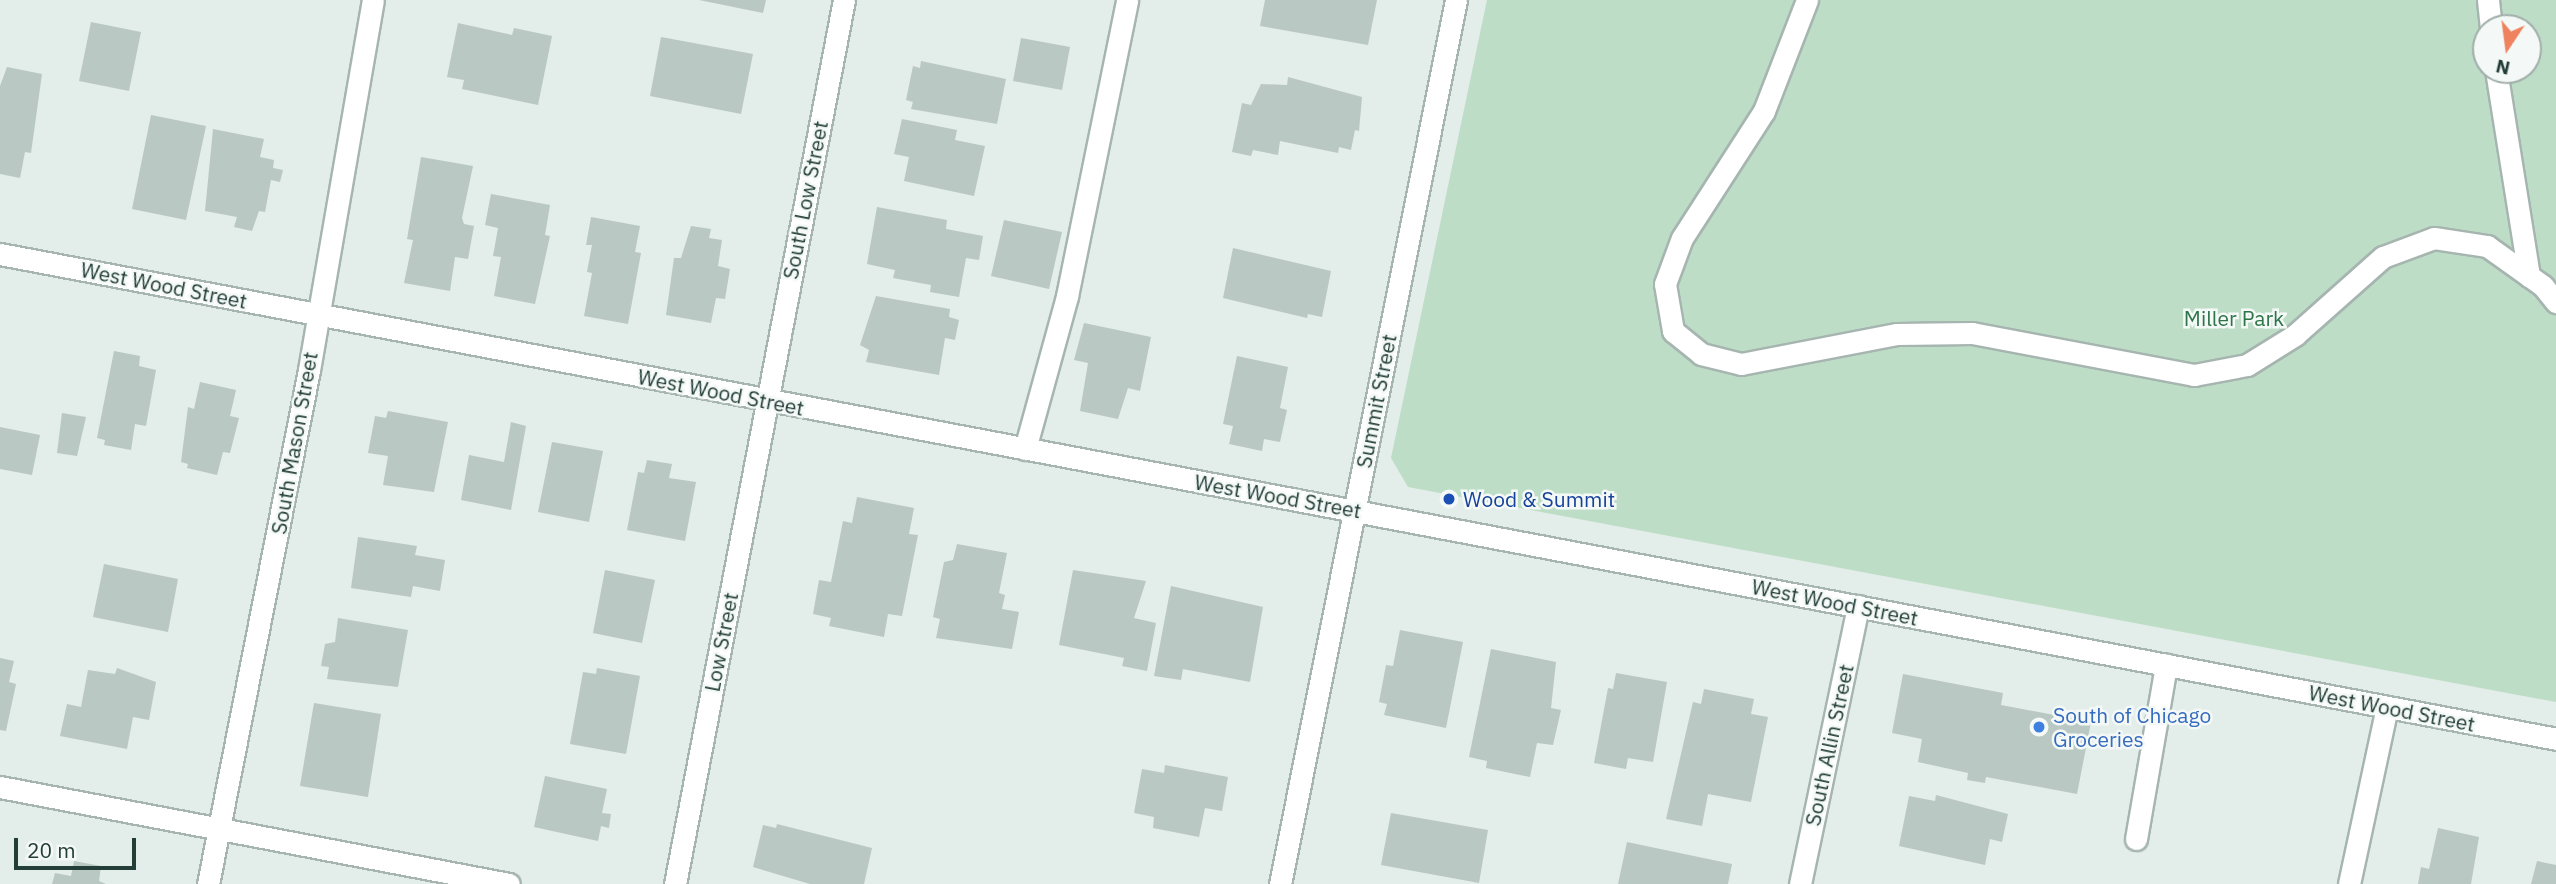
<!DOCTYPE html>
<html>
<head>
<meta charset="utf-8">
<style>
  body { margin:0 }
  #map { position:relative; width:2556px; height:884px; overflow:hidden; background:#e3ede9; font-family:"IBM Plex Sans",sans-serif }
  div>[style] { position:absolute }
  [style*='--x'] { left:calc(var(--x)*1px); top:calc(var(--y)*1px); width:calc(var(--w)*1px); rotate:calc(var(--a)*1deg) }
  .green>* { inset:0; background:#bdddc6 }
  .building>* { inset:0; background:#b9c8c2 }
  .roads { filter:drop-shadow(2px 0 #a6b5b0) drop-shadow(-2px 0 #a6b5b0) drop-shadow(0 2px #a6b5b0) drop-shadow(0 -2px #a6b5b0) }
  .lane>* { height:21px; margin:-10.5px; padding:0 10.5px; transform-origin:10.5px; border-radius:10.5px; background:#fff }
  .street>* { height:21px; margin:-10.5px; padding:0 10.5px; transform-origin:10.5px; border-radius:10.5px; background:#fff }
  .secondary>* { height:21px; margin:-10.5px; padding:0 10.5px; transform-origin:10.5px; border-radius:10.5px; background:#fff }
  .dots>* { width:19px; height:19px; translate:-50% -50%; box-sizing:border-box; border:4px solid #f4f9f7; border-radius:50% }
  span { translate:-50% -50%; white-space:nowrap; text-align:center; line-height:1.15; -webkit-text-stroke:5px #f4f9f7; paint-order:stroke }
  .street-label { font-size:21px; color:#233e37 }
  .park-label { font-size:21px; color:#2e7449 }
  .transit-label { font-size:21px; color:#164399 }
  .left { translate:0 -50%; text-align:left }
  .shop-label { font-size:21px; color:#366cbe }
  .north { position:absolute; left:2472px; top:14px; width:70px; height:70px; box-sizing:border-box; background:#f4f9f7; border:2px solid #a0aeaa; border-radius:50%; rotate:193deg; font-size:19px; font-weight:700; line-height:28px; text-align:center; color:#233e37 }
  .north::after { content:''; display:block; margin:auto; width:24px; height:32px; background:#ef835f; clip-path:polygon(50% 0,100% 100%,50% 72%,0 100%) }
  .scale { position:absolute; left:14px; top:838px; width:122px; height:32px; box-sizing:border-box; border:4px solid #233e37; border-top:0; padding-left:9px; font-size:21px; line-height:24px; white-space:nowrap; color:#233e37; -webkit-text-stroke:5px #f4f9f7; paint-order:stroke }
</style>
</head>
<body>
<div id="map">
  <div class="green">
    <div style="clip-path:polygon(evenodd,1487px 0,2556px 0,2556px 702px,1408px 487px,1391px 458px,1487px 0,2486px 28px,2528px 28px,2528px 70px,2486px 70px,2486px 28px)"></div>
  </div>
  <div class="building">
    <div style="clip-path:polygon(699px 0,766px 0,763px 13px)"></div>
    <div style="clip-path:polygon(1265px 0,1377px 0,1368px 45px,1260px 26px)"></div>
    <div style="clip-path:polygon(91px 22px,141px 32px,129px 91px,79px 81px)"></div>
    <div style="clip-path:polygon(458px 23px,512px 35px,514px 28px,552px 36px,538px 105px,462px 89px,464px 80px,447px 77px)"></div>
    <div style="clip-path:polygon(661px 37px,753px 54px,741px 114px,650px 96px)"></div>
    <div style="clip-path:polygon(1021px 38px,1070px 47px,1062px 90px,1013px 81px)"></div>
    <div style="clip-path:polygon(921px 61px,1006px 79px,997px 124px,911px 109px,913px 102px,906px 100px,913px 66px,920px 68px)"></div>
    <div style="clip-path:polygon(7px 67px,42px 74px,31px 153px,25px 152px,20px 178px,0 174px,0 86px)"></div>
    <div style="clip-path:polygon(1288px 77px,1362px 97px,1359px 131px,1355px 130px,1351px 150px,1339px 147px,1338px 153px,1280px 141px,1278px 155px,1253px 150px,1251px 156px,1232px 152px,1242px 103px,1251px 105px,1261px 84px,1287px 85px)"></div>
    <div style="clip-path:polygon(151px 115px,206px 126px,186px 220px,132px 209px)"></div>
    <div style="clip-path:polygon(902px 119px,957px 130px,955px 140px,985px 146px,974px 196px,904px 181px,909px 157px,894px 154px)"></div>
    <div style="clip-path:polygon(213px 129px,264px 139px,260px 157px,274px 160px,273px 168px,283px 170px,280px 182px,271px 180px,265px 212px,259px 211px,252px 231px,234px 227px,237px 217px,205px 211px)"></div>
    <div style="clip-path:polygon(421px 157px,473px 166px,462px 218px,464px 224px,474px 226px,468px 259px,455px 257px,450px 291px,404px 283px,413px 240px,407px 239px)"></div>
    <div style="clip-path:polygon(491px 194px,550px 205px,545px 235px,550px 236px,535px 304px,494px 296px,501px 257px,493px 256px,498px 228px,485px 225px)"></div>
    <div style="clip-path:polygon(877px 207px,947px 220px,946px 229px,983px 236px,979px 260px,966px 258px,959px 297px,930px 292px,931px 285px,893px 278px,895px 270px,867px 264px)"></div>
    <div style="clip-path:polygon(591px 217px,640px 226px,635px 252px,641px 253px,628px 324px,584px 316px,592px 273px,587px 272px,592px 245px,586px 245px)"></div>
    <div style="clip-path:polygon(1004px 220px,1062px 232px,1049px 289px,991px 276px)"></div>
    <div style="clip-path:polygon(691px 226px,711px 229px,709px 238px,722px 240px,718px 266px,730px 269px,725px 299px,716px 298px,711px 323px,666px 315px,674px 258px,681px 258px)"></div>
    <div style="clip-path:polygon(1233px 248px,1331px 271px,1322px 317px,1308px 314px,1307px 318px,1223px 298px)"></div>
    <div style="clip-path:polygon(876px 296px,950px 309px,949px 317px,959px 320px,955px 340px,945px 338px,939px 375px,866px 362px,869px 350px,860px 345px)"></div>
    <div style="clip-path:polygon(1084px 323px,1151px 337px,1140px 391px,1128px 388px,1118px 419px,1080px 411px,1088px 363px,1074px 360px)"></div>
    <div style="clip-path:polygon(114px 351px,140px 356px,139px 366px,156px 370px,146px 426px,135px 424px,131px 450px,104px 445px,105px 440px,97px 438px)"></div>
    <div style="clip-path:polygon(1237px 356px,1288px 367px,1280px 408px,1287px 410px,1280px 442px,1264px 439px,1262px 451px,1229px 444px,1233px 426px,1223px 424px)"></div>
    <div style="clip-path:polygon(200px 382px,236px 390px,230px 416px,239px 418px,230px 453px,223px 452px,217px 475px,187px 468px,188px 464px,181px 462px,188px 407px,194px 409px)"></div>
    <div style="clip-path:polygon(388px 411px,448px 422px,434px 492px,383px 485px,388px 456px,368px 453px,375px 416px,386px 418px)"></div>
    <div style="clip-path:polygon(62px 413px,86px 417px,77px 456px,57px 453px)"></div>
    <div style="clip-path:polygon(511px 422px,526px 426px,511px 510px,461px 500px,469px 455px,504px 462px)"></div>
    <div style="clip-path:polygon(0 427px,40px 435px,32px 475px,0 469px)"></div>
    <div style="clip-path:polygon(552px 442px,603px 451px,589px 522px,538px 512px)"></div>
    <div style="clip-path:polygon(647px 460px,672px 464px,669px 478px,696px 482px,685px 541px,627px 530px,638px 472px,644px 473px)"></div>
    <div style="clip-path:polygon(857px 497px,914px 508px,909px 534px,918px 535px,902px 616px,888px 614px,884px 637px,829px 626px,831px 618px,813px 614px,819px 580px,831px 582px,843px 521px,852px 523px)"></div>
    <div style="clip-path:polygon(358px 537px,417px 546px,415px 555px,445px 560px,440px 591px,413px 586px,411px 597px,351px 588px)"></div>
    <div style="clip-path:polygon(957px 544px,1007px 553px,999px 593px,1005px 595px,1002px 609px,1019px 612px,1012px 649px,936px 638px,940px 619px,933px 617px,944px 562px,953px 560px)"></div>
    <div style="clip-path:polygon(104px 564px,178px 579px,168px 632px,93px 617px)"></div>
    <div style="clip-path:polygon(605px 570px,655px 580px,642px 643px,593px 633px)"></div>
    <div style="clip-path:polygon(1073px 570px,1146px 581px,1134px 618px,1156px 623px,1147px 671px,1122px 666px,1124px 658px,1059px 645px)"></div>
    <div style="clip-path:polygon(1171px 586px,1263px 607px,1250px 682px,1183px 669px,1181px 680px,1154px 676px)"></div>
    <div style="clip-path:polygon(338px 618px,408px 630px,398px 687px,327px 679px,329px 667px,321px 666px,325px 644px,335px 642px)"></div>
    <div style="clip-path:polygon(1400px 630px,1463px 642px,1446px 728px,1384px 715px,1387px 704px,1379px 702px,1386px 665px,1393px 666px)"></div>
    <div style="clip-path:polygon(1491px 649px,1556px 662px,1551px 708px,1561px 710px,1553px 745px,1537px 743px,1530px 777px,1486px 768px,1487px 761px,1469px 757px)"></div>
    <div style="clip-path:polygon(0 658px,14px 661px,9px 682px,16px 684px,6px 731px,0 730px)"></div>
    <div style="clip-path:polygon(117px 668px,156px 682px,149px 720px,133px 717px,127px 749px,60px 736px,67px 704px,81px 707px,88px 670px,115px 674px)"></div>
    <div style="clip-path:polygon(597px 668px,640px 676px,626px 754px,570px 744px,583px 672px,596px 674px)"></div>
    <div style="clip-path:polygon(1616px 673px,1667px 682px,1653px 762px,1628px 758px,1626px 769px,1594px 763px,1608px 688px,1613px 689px)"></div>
    <div style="clip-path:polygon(1903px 674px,2003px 693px,2001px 705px,2091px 722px,2077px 794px,1986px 777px,1985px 783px,1967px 780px,1968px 773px,1918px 762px,1922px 739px,1892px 733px)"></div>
    <div style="clip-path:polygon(1704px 689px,1754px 699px,1751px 714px,1768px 717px,1751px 802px,1708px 794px,1702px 826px,1666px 819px,1693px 702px,1701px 704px)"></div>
    <div style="clip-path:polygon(314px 703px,381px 714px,368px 797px,300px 786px)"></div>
    <div style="clip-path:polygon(1165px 765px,1228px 777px,1222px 811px,1205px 808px,1199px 837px,1153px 828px,1154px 817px,1134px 813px,1142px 769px,1164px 773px)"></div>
    <div style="clip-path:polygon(545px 776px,607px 789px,602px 813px,611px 814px,609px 828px,601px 826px,598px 841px,534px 827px)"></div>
    <div style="clip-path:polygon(1936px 795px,2008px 814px,2002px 842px,1990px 839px,1985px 865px,1899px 846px,1909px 796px,1935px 801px)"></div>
    <div style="clip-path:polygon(1391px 813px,1488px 830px,1479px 883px,1381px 865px)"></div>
    <div style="clip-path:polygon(777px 824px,872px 848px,864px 884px,810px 884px,753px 867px,763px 825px,776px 828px)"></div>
    <div style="clip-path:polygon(2438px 828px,2479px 837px,2471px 884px,2418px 884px,2421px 867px,2429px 869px)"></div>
    <div style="clip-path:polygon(1627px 842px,1732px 864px,1728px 884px,1618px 884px)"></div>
    <div style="clip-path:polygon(74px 861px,101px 866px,99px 881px,106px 884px,52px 884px,55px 873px,71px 876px)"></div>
    <div style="clip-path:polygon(2537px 861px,2556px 865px,2556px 884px,2531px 884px)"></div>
  </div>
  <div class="roads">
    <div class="lane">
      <div style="--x:1807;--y:0;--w:119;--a:111.2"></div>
      <div style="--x:1764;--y:111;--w:151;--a:122.8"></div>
      <div style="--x:1682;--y:238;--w:49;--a:110.3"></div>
      <div style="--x:1665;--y:284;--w:48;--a:80.3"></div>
      <div style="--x:1673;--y:331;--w:36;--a:39"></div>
      <div style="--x:1701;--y:354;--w:41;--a:14"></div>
      <div style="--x:1741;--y:364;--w:159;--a:-10.9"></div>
      <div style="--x:1897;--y:334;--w:75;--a:-0.8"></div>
      <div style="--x:1972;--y:333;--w:226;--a:10.7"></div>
      <div style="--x:2194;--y:375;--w:54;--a:-10.7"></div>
      <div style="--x:2247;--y:365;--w:57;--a:-32"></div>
      <div style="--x:2295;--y:335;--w:118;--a:-41.6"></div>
      <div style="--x:2383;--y:257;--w:54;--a:-20.4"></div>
      <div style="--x:2434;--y:238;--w:54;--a:8.6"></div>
      <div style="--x:2487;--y:246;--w:69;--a:35.5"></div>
      <div style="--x:2543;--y:286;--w:21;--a:51"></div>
      <div style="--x:2488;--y:0;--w:28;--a:84"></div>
      <div style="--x:2496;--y:70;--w:209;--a:80.9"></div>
      <div style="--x:1025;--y:449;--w:159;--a:-74.6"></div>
      <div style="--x:1067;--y:296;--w:302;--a:-78.5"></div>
      <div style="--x:2136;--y:839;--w:177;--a:-80.2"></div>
      <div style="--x:2349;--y:884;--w:181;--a:-77.9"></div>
    </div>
    <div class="street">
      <div style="--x:0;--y:787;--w:518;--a:10.79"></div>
      <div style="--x:208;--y:884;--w:524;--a:-78.88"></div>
      <div style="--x:309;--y:370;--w:375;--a:-80.2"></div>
      <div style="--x:675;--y:884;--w:900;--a:-79.18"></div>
      <div style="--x:1280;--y:884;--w:901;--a:-78.74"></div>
      <div style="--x:1800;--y:884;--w:284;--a:-78.2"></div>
    </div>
    <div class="secondary">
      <div style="--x:0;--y:254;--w:2602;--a:10.74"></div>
    </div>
  </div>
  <div class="dots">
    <div style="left:1449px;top:499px;background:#1a4fb4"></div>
    <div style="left:2039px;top:727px;background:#3f7fe0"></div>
  </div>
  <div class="street-label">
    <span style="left:805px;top:200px;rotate:-79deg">South Low Street</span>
    <span style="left:164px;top:285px;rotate:11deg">West Wood Street</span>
    <span style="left:721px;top:392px;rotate:11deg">West Wood Street</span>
    <span style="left:1376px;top:401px;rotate:-79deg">Summit Street</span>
    <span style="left:294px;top:443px;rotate:-80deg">South Mason Street</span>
    <span style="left:1278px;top:496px;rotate:10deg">West Wood Street</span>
    <span style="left:1835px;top:602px;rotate:11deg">West Wood Street</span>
    <span style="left:721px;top:642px;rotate:-79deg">Low Street</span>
    <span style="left:2392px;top:708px;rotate:11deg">West Wood Street</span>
    <span style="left:1829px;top:745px;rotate:-78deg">South Allin Street</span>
  </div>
  <div class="park-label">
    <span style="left:2234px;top:318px">Miller Park</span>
  </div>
  <div class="transit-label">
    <span class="left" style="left:1463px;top:499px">Wood &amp; Summit</span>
  </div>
  <div class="shop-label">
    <span class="left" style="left:2053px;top:727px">South of Chicago<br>Groceries</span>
  </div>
  <div class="north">N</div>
  <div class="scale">20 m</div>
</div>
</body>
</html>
